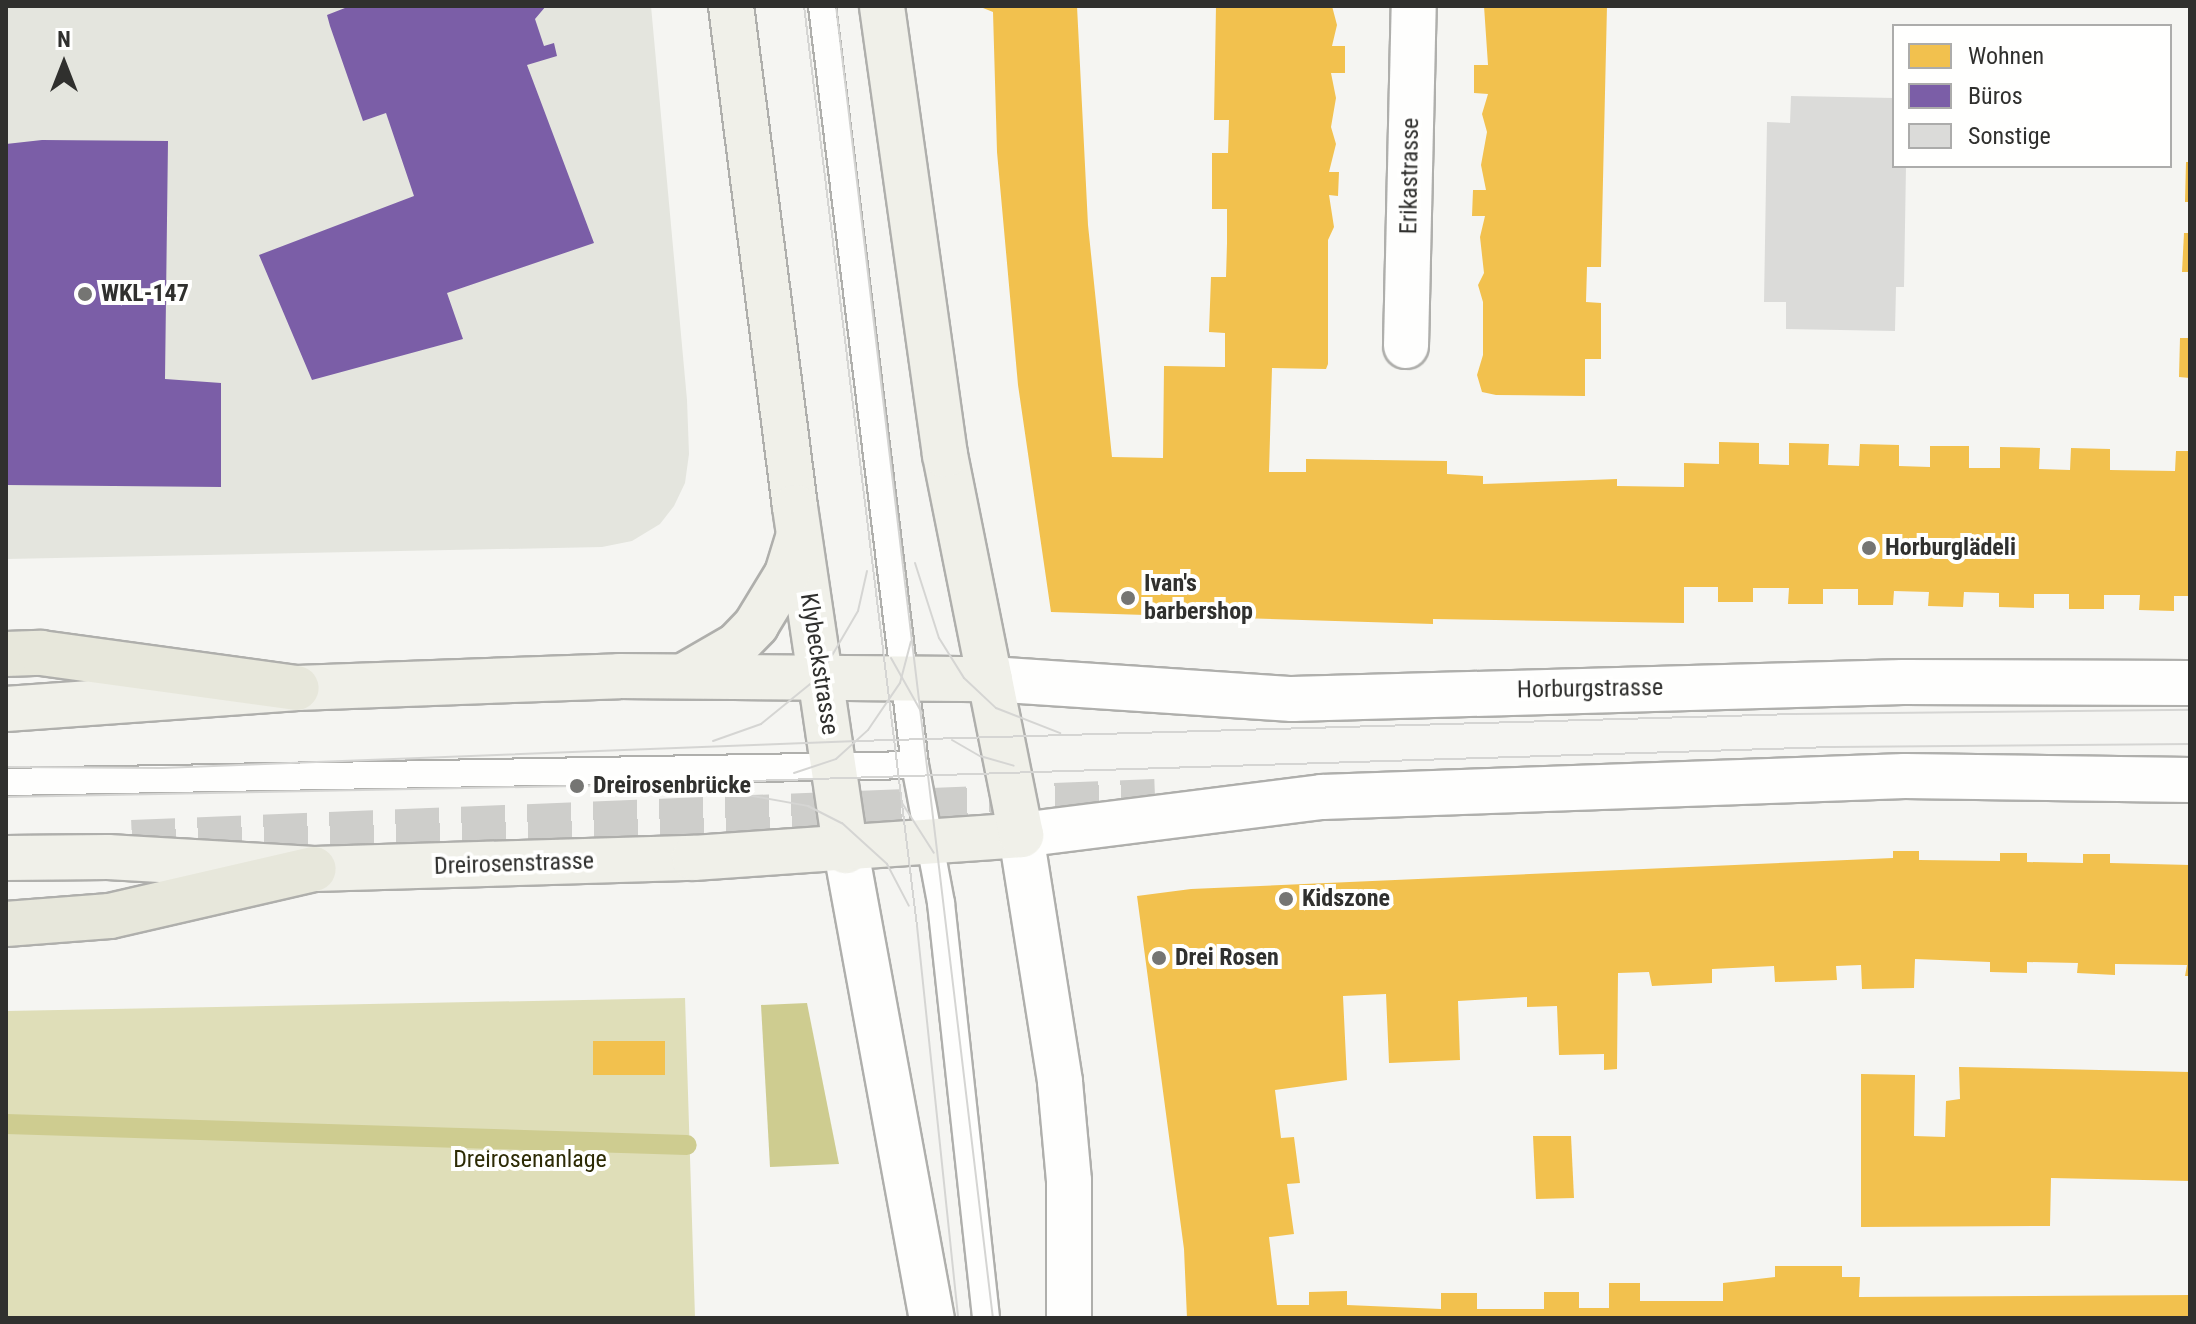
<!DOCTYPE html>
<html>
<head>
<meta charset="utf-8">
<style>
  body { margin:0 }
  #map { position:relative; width:2196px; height:1324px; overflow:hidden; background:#f5f5f2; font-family:"Roboto Condensed",sans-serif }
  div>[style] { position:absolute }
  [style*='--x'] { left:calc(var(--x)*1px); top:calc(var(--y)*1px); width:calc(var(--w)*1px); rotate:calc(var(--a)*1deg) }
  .built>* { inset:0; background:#e4e5de }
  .green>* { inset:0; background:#dfdeb8 }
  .water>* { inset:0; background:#cecc90 }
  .homes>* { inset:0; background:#f2c14e }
  .offices>* { inset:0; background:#7b5ea7 }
  .stream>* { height:20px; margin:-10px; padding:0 10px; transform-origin:10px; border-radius:10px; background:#cecc90 }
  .building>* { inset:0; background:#dbdbd9 }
  .motorway-tunnel>* { height:44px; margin-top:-22px; transform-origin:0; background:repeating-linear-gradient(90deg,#cececb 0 44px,transparent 0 66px) }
  .roads { filter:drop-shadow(2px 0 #afafac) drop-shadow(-2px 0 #afafac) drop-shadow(0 2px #afafac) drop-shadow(0 -2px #afafac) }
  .service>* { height:26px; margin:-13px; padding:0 13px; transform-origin:13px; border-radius:13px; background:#fefefd }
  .minor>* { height:44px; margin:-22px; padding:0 22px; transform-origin:22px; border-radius:22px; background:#fefefd }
  .tertiary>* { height:44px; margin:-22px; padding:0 22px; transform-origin:22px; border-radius:22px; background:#fefefd }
  .primary>* { height:44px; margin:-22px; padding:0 22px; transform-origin:22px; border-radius:22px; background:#f0f0e9 }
  .motorway>* { height:44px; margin:-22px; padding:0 22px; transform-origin:22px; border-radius:22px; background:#e7e7db }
  .tram>* { height:2px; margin:-1px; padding:0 1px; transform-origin:1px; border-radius:1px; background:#d5d5d3 }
  .dots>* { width:22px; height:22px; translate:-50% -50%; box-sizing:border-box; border:4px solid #fffffe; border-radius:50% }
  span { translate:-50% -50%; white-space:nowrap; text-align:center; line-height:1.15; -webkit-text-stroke:8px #fffffe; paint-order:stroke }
  .street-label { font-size:24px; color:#30302e }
  .poi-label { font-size:24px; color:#30302e; font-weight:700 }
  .left { translate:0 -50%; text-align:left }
  .park-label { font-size:24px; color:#2d2b05 }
  .frame { position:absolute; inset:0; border:8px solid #30302e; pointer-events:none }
  .legend { position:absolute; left:1892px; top:24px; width:280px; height:144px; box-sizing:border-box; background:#fffffe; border:2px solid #acacab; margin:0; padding:10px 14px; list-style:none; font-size:24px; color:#30302e }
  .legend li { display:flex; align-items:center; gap:16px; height:40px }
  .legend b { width:40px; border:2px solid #acacab }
  .north { position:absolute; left:24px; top:24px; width:80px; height:80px; -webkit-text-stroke:6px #fffffe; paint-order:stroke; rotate:0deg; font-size:22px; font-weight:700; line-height:32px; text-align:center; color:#30302e }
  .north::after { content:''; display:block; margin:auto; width:28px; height:36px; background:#30302e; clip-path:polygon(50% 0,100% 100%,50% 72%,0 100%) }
</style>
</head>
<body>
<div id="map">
  <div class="built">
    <div style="clip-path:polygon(6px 6px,651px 6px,687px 400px,689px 454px,685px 483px,674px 506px,660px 524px,632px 541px,602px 547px,6px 559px)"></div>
  </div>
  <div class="green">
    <div style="clip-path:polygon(685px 998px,695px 1318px,6px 1318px,6px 1011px)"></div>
  </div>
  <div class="water">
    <div style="clip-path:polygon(807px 1003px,839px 1164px,770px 1167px,761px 1005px)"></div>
  </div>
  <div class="homes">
    <div style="clip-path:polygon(1077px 6px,1088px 225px,1112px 457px,1163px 458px,1164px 366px,1225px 367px,1225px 333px,1209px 332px,1211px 277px,1226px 277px,1227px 243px,1227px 209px,1212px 209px,1212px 153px,1228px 153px,1229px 120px,1214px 120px,1216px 6px,1332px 6px,1337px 25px,1332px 46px,1345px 46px,1345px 73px,1331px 73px,1336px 98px,1331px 127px,1336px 144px,1329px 172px,1339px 172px,1338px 196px,1329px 195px,1334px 227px,1328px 240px,1328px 364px,1326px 369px,1272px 368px,1269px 472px,1306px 472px,1306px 459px,1447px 461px,1447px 474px,1483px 476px,1483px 484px,1617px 479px,1617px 486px,1684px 487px,1684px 463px,1719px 464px,1719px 442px,1759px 443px,1759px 464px,1789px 465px,1789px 443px,1829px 444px,1828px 465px,1859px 466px,1860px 444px,1899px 445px,1899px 466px,1930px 467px,1930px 446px,1969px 446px,1969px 468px,2000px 468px,2000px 447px,2040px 448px,2039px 469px,2070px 470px,2071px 448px,2110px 449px,2110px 470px,2175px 471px,2176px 451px,2190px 451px,2190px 596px,2174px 596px,2174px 611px,2139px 610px,2140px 595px,2104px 595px,2104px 609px,2069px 609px,2069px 594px,2034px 594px,2034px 608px,1999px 607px,1999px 593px,1964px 592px,1963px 607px,1928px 606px,1929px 592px,1894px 591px,1893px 605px,1858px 605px,1858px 589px,1823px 589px,1823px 604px,1788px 604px,1789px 588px,1753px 588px,1753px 602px,1718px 602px,1718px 587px,1684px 587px,1684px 623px,1433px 619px,1433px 624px,1051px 612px,1018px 385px,997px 152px,993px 12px,983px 8px)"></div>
    <div style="clip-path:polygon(1484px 6px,1607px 6px,1601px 267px,1587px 267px,1586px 302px,1601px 303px,1601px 359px,1585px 359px,1585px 396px,1496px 395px,1482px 392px,1477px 375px,1483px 355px,1483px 302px,1478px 285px,1484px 273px,1480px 237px,1485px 216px,1472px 216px,1473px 190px,1486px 190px,1481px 165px,1487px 132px,1482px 114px,1488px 94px,1474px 93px,1474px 65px,1488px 65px)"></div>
    <div style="clip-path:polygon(2186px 162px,2190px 162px,2190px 202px,2185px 202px)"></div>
    <div style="clip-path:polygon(2184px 233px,2190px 233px,2190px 272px,2182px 272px)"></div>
    <div style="clip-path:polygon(2180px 338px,2190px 338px,2190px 378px,2179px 377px)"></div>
    <div style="clip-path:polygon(1893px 851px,1919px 851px,1919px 860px,2000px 861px,2000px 853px,2027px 853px,2027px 862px,2083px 863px,2083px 854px,2110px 854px,2110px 863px,2190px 865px,2190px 976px,2185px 976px,2187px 965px,2115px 964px,2115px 975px,2077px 973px,2078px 963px,2027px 962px,2027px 973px,1990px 972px,1990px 962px,1915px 959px,1914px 988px,1862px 989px,1861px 965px,1836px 966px,1837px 980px,1775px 982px,1774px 966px,1712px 969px,1712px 983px,1652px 986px,1649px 972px,1618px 973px,1617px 1069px,1604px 1070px,1604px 1054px,1559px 1055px,1557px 1006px,1527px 1007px,1527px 997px,1458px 1001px,1460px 1060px,1389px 1063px,1386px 994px,1343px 996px,1347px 1080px,1275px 1090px,1281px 1138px,1294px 1137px,1300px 1183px,1287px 1184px,1294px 1234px,1269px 1237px,1277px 1305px,1309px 1305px,1309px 1292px,1347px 1291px,1347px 1305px,1441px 1309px,1441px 1293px,1477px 1293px,1477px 1309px,1544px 1309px,1544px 1292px,1579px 1292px,1579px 1308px,1609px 1308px,1609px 1283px,1640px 1283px,1640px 1301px,1723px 1301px,1723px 1283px,1775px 1277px,1775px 1266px,1842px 1266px,1842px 1277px,1860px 1277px,1859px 1297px,2190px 1295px,2190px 1318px,1187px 1318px,1184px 1249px,1137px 896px,1191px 889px,1893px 858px)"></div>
    <div style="clip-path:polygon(593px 1041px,665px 1041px,665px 1075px,593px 1075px)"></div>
    <div style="clip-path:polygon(1959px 1067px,2190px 1072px,2190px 1181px,2051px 1178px,2050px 1226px,1861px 1227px,1861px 1074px,1915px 1075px,1914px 1136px,1945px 1137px,1946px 1101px,1960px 1099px)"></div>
    <div style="clip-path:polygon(1533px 1136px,1571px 1136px,1574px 1198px,1536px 1199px)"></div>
  </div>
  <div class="offices">
    <div style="clip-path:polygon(350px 6px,546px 6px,535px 19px,544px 46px,554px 43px,557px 56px,527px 65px,594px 243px,447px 293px,463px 339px,312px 380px,259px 255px,414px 196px,386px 113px,363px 121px,330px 26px,327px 15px)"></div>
    <div style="clip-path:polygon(42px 140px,168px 141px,165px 379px,221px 383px,221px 487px,6px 485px,6px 144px)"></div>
  </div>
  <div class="stream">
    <div style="--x:6;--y:1124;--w:681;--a:1.77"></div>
  </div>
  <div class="building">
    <div style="clip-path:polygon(1791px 96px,1894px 98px,1894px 166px,1906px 166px,1904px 287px,1896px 287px,1895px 331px,1786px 329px,1786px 302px,1764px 302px,1767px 122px,1790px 123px)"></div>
  </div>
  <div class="motorway-tunnel">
    <div style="--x:132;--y:842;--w:1024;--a:-2.3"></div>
  </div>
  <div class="roads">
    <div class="service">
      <div style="--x:822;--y:6;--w:765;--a:83.01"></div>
      <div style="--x:915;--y:765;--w:140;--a:79.3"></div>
      <div style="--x:941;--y:903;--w:417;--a:83.8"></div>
      <div style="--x:6;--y:782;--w:909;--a:-1.07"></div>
    </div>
    <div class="minor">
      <div style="--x:1406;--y:346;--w:340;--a:-88.7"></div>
      <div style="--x:990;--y:679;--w:303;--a:3.8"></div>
      <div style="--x:1292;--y:699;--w:611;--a:-1.59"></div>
      <div style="--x:1903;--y:682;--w:287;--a:0.2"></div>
      <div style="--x:1021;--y:835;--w:303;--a:-7.2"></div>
      <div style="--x:1322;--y:797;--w:583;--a:-2.06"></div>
      <div style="--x:1905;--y:776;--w:285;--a:0.8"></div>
    </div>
    <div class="tertiary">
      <div style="--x:1021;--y:835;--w:250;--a:81"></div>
      <div style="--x:1060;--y:1082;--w:99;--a:84.8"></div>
      <div style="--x:1069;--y:1181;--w:137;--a:90"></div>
      <div style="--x:846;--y:851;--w:475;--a:79.6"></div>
    </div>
    <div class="primary">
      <div style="--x:731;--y:6;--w:505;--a:82.72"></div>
      <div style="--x:795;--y:507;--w:348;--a:81.6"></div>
      <div style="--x:687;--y:674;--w:58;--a:-30.1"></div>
      <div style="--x:737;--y:645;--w:28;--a:-46"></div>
      <div style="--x:756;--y:625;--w:60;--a:-58.7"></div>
      <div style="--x:787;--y:574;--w:39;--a:-73"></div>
      <div style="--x:6;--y:709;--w:292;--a:-4.1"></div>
      <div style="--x:297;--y:688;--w:322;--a:-2.1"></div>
      <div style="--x:619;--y:676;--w:371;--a:0.5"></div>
      <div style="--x:6;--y:858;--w:102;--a:-0.6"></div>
      <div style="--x:108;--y:857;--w:206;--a:3.3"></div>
      <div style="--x:314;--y:869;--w:380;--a:-1.7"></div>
      <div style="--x:694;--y:858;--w:328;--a:-4"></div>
      <div style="--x:1021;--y:835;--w:388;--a:-101.3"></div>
      <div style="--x:945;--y:455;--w:453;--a:-98"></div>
    </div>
    <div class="motorway">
      <div style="--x:6;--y:654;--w:35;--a:-2"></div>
      <div style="--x:41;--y:653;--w:258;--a:7.8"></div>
      <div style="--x:6;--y:924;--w:104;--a:-4.4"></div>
      <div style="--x:110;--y:916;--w:209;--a:-13"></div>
    </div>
  </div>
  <div class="tram">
    <div style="--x:804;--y:6;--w:927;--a:83"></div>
    <div style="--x:917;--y:926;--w:394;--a:84"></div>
    <div style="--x:836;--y:6;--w:1321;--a:83.18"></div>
    <div style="--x:915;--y:563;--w:79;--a:72.3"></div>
    <div style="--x:939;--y:638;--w:47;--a:58"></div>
    <div style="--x:964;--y:678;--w:44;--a:43.2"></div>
    <div style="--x:996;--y:708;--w:69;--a:21.3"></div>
    <div style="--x:891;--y:658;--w:63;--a:60.6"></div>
    <div style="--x:952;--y:740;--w:32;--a:30"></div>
    <div style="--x:980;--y:756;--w:35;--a:16"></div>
    <div style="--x:713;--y:741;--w:51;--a:-19.5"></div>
    <div style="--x:761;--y:724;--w:76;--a:-39.1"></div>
    <div style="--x:820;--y:676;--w:75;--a:-59.7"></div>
    <div style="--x:858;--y:611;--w:41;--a:-77.3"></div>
    <div style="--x:6;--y:767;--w:156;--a:0.4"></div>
    <div style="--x:162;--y:768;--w:696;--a:-2.22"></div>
    <div style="--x:857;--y:741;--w:939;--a:-1.65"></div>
    <div style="--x:1796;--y:714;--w:394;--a:-0.6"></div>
    <div style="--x:794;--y:773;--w:44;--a:-18.4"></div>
    <div style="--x:836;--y:759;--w:43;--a:-42.2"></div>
    <div style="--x:868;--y:730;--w:57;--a:-55.8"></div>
    <div style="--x:900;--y:683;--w:43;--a:-75.3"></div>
    <div style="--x:725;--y:791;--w:84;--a:10.2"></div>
    <div style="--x:808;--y:806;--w:38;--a:27"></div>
    <div style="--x:842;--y:823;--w:61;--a:42.3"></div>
    <div style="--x:887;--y:864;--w:47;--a:62.4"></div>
    <div style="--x:6;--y:797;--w:617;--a:-1.11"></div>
    <div style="--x:623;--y:785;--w:1213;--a:-1.8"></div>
    <div style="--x:1835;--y:747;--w:355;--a:-0.5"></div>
    <div style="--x:902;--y:803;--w:59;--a:57.4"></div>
  </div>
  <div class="dots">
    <div style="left:85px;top:294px;background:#757573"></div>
    <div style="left:1869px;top:548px;background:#757573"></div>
    <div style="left:1128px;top:598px;background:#757573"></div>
    <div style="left:577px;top:786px;background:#757573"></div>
    <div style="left:1286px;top:899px;background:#757573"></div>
    <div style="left:1159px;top:958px;background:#757573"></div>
  </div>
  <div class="street-label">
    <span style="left:1410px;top:176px;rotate:-89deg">Erikastrasse</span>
    <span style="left:819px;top:664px;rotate:81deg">Klybeckstrasse</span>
    <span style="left:1590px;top:689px;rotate:-1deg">Horburgstrasse</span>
    <span style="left:514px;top:864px;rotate:-2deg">Dreirosenstrasse</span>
  </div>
  <div class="poi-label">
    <span class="left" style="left:101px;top:294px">WKL-147</span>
    <span class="left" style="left:1885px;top:548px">Horburglädeli</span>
    <span class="left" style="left:1144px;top:598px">Ivan's<br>barbershop</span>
    <span class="left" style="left:593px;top:786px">Dreirosenbrücke</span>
    <span class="left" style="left:1302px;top:899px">Kidszone</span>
    <span class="left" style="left:1175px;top:958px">Drei Rosen</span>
  </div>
  <div class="park-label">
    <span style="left:530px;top:1160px">Dreirosenanlage</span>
  </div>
  <div class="frame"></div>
  <ul class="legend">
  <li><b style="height:22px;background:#f2c14e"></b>Wohnen</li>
  <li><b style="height:22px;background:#7b5ea7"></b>Büros</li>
  <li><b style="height:22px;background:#dbdbd9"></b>Sonstige</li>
  </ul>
  <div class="north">N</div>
</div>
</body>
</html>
